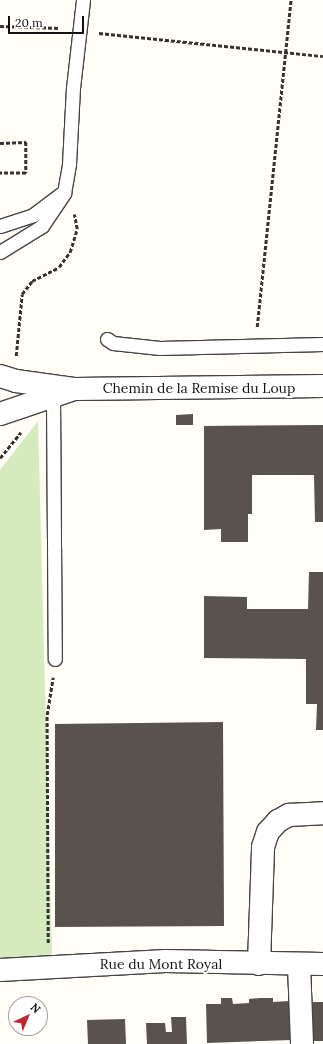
<!DOCTYPE html>
<html>
<head>
<meta charset="utf-8">
<style>
  body { margin:0 }
  #map { position:relative; width:323px; height:1044px; overflow:hidden; background:#fffdf5; font-family:Lora,serif }
  div>[style] { position:absolute }
  [style*='--x'] { left:calc(var(--x)*1px); top:calc(var(--y)*1px); width:calc(var(--w)*1px); rotate:calc(var(--a)*1deg) }
  .green>* { inset:0; background:#d5ebbd }
  .building>* { inset:0; background:#5a524d }
  .path>* { height:2.5px; margin-top:-1.25px; transform-origin:0; background:repeating-linear-gradient(90deg,#333 0 4px,transparent 0 6px) }
  .roads { filter:drop-shadow(1px 0 #444) drop-shadow(-1px 0 #444) drop-shadow(0 1px #444) drop-shadow(0 -1px #444) }
  .lane>* { height:13px; margin:-6.5px; padding:0 6.5px; transform-origin:6.5px; border-radius:6.5px; background:#fff }
  .street>* { height:22px; margin:-11px; padding:0 11px; transform-origin:11px; border-radius:11px; background:#fff }
  span { translate:-50% -50%; white-space:nowrap; text-align:center; line-height:1.15; -webkit-text-stroke:4px #fff; paint-order:stroke }
  .street-label { font-size:14px; color:#111 }
  .north { position:absolute; left:8px; top:996px; width:40px; height:40px; box-sizing:border-box; background:#fff; border:1px solid #a0a0a0; border-radius:50%; rotate:44deg; font-size:11px; font-weight:700; line-height:16px; text-align:center; color:#111 }
  .north::after { content:''; display:block; margin:auto; width:14px; height:18px; background:#c4262e; clip-path:polygon(50% 0,100% 100%,50% 72%,0 100%) }
  .scale { position:absolute; left:8px; top:16px; width:76px; height:18px; box-sizing:border-box; border:2px solid #111; border-top:0; padding-left:5px; font-size:12px; line-height:14px; white-space:nowrap; color:#111; -webkit-text-stroke:3px #fff; paint-order:stroke }
</style>
</head>
<body>
<div id="map">
  <div class="green">
    <div style="clip-path:polygon(38px 421px,52px 954px,0 980px,0 470px)"></div>
  </div>
  <div class="building">
    <div style="clip-path:polygon(193px 414px,193px 425px,176px 425px,176px 415px)"></div>
    <div style="clip-path:polygon(323px 425px,323px 522px,315px 522px,314px 475px,252px 475px,252px 514px,248px 514px,248px 542px,221px 542px,221px 529px,204px 530px,204px 426px)"></div>
    <div style="clip-path:polygon(309px 572px,323px 572px,323px 730px,316px 730px,317px 704px,306px 704px,306px 659px,204px 658px,204px 596px,247px 597px,247px 609px,308px 609px)"></div>
    <div style="clip-path:polygon(223px 722px,224px 926px,55px 927px,55px 724px)"></div>
    <div style="clip-path:polygon(221px 998px,232px 998px,233px 1004px,249px 1003px,249px 999px,260px 998px,273px 998px,273px 1002px,289px 1001px,291px 1040px,207px 1043px,206px 1004px,221px 1004px)"></div>
    <div style="clip-path:polygon(313px 1002px,323px 1002px,323px 1041px,313px 1041px)"></div>
    <div style="clip-path:polygon(171px 1017px,186px 1017px,187px 1044px,147px 1044px,146px 1023px,165px 1023px,166px 1032px,172px 1032px)"></div>
    <div style="clip-path:polygon(125px 1019px,126px 1044px,88px 1044px,87px 1020px)"></div>
  </div>
  <div class="path">
    <div style="--x:0;--y:26;--w:60;--a:1.9"></div>
    <div style="--x:99;--y:33;--w:225;--a:5.9"></div>
    <div style="--x:0;--y:143;--w:26;--a:-2"></div>
    <div style="--x:26;--y:142;--w:31;--a:90"></div>
    <div style="--x:26;--y:173;--w:26;--a:180"></div>
    <div style="--x:257;--y:327;--w:329;--a:-84.1"></div>
    <div style="--x:16;--y:356;--w:62;--a:-84.5"></div>
    <div style="--x:22;--y:294;--w:16;--a:-52"></div>
    <div style="--x:32;--y:281;--w:30;--a:-27"></div>
    <div style="--x:59;--y:267;--w:19;--a:-54"></div>
    <div style="--x:70;--y:252;--w:24;--a:-73"></div>
    <div style="--x:77;--y:229;--w:15;--a:-101"></div>
    <div style="--x:0;--y:458;--w:33;--a:-51"></div>
    <div style="--x:48;--y:943;--w:228;--a:-90.3"></div>
    <div style="--x:47;--y:715;--w:38;--a:-81"></div>
  </div>
  <div class="roads">
    <div class="lane">
      <div style="--x:0;--y:226;--w:35;--a:-18"></div>
      <div style="--x:33;--y:215;--w:35;--a:-37"></div>
      <div style="--x:0;--y:252;--w:49;--a:-31.8"></div>
      <div style="--x:42;--y:226;--w:40;--a:-56"></div>
      <div style="--x:64;--y:193;--w:29;--a:-80"></div>
      <div style="--x:69;--y:164;--w:76;--a:-87"></div>
      <div style="--x:73;--y:88;--w:89;--a:-83.5"></div>
      <div style="--x:107;--y:339;--w:7;--a:34"></div>
      <div style="--x:113;--y:343;--w:47;--a:6.1"></div>
      <div style="--x:160;--y:348;--w:163;--a:-1.4"></div>
      <div style="--x:53;--y:398;--w:261;--a:89.6"></div>
    </div>
    <div class="street">
      <div style="--x:0;--y:376;--w:17;--a:17"></div>
      <div style="--x:16;--y:381;--w:60;--a:7.7"></div>
      <div style="--x:75;--y:389;--w:248;--a:-0.7"></div>
      <div style="--x:0;--y:414;--w:78;--a:-18.7"></div>
      <div style="--x:259;--y:964;--w:117;--a:-88"></div>
      <div style="--x:263;--y:847;--w:16;--a:-72"></div>
      <div style="--x:268;--y:832;--w:15;--a:-48"></div>
      <div style="--x:278;--y:821;--w:13;--a:-29"></div>
      <div style="--x:289;--y:815;--w:34;--a:-3"></div>
      <div style="--x:299;--y:965;--w:79;--a:87.8"></div>
      <div style="--x:0;--y:970;--w:166;--a:-3.1"></div>
      <div style="--x:166;--y:961;--w:157;--a:1.1"></div>
    </div>
  </div>
  <div class="street-label">
    <span style="left:199px;top:388px">Chemin de la Remise du Loup</span>
    <span style="left:161px;top:964px">Rue du Mont Royal</span>
  </div>
  <div class="north">N</div>
  <div class="scale">20 m</div>
</div>
</body>
</html>
